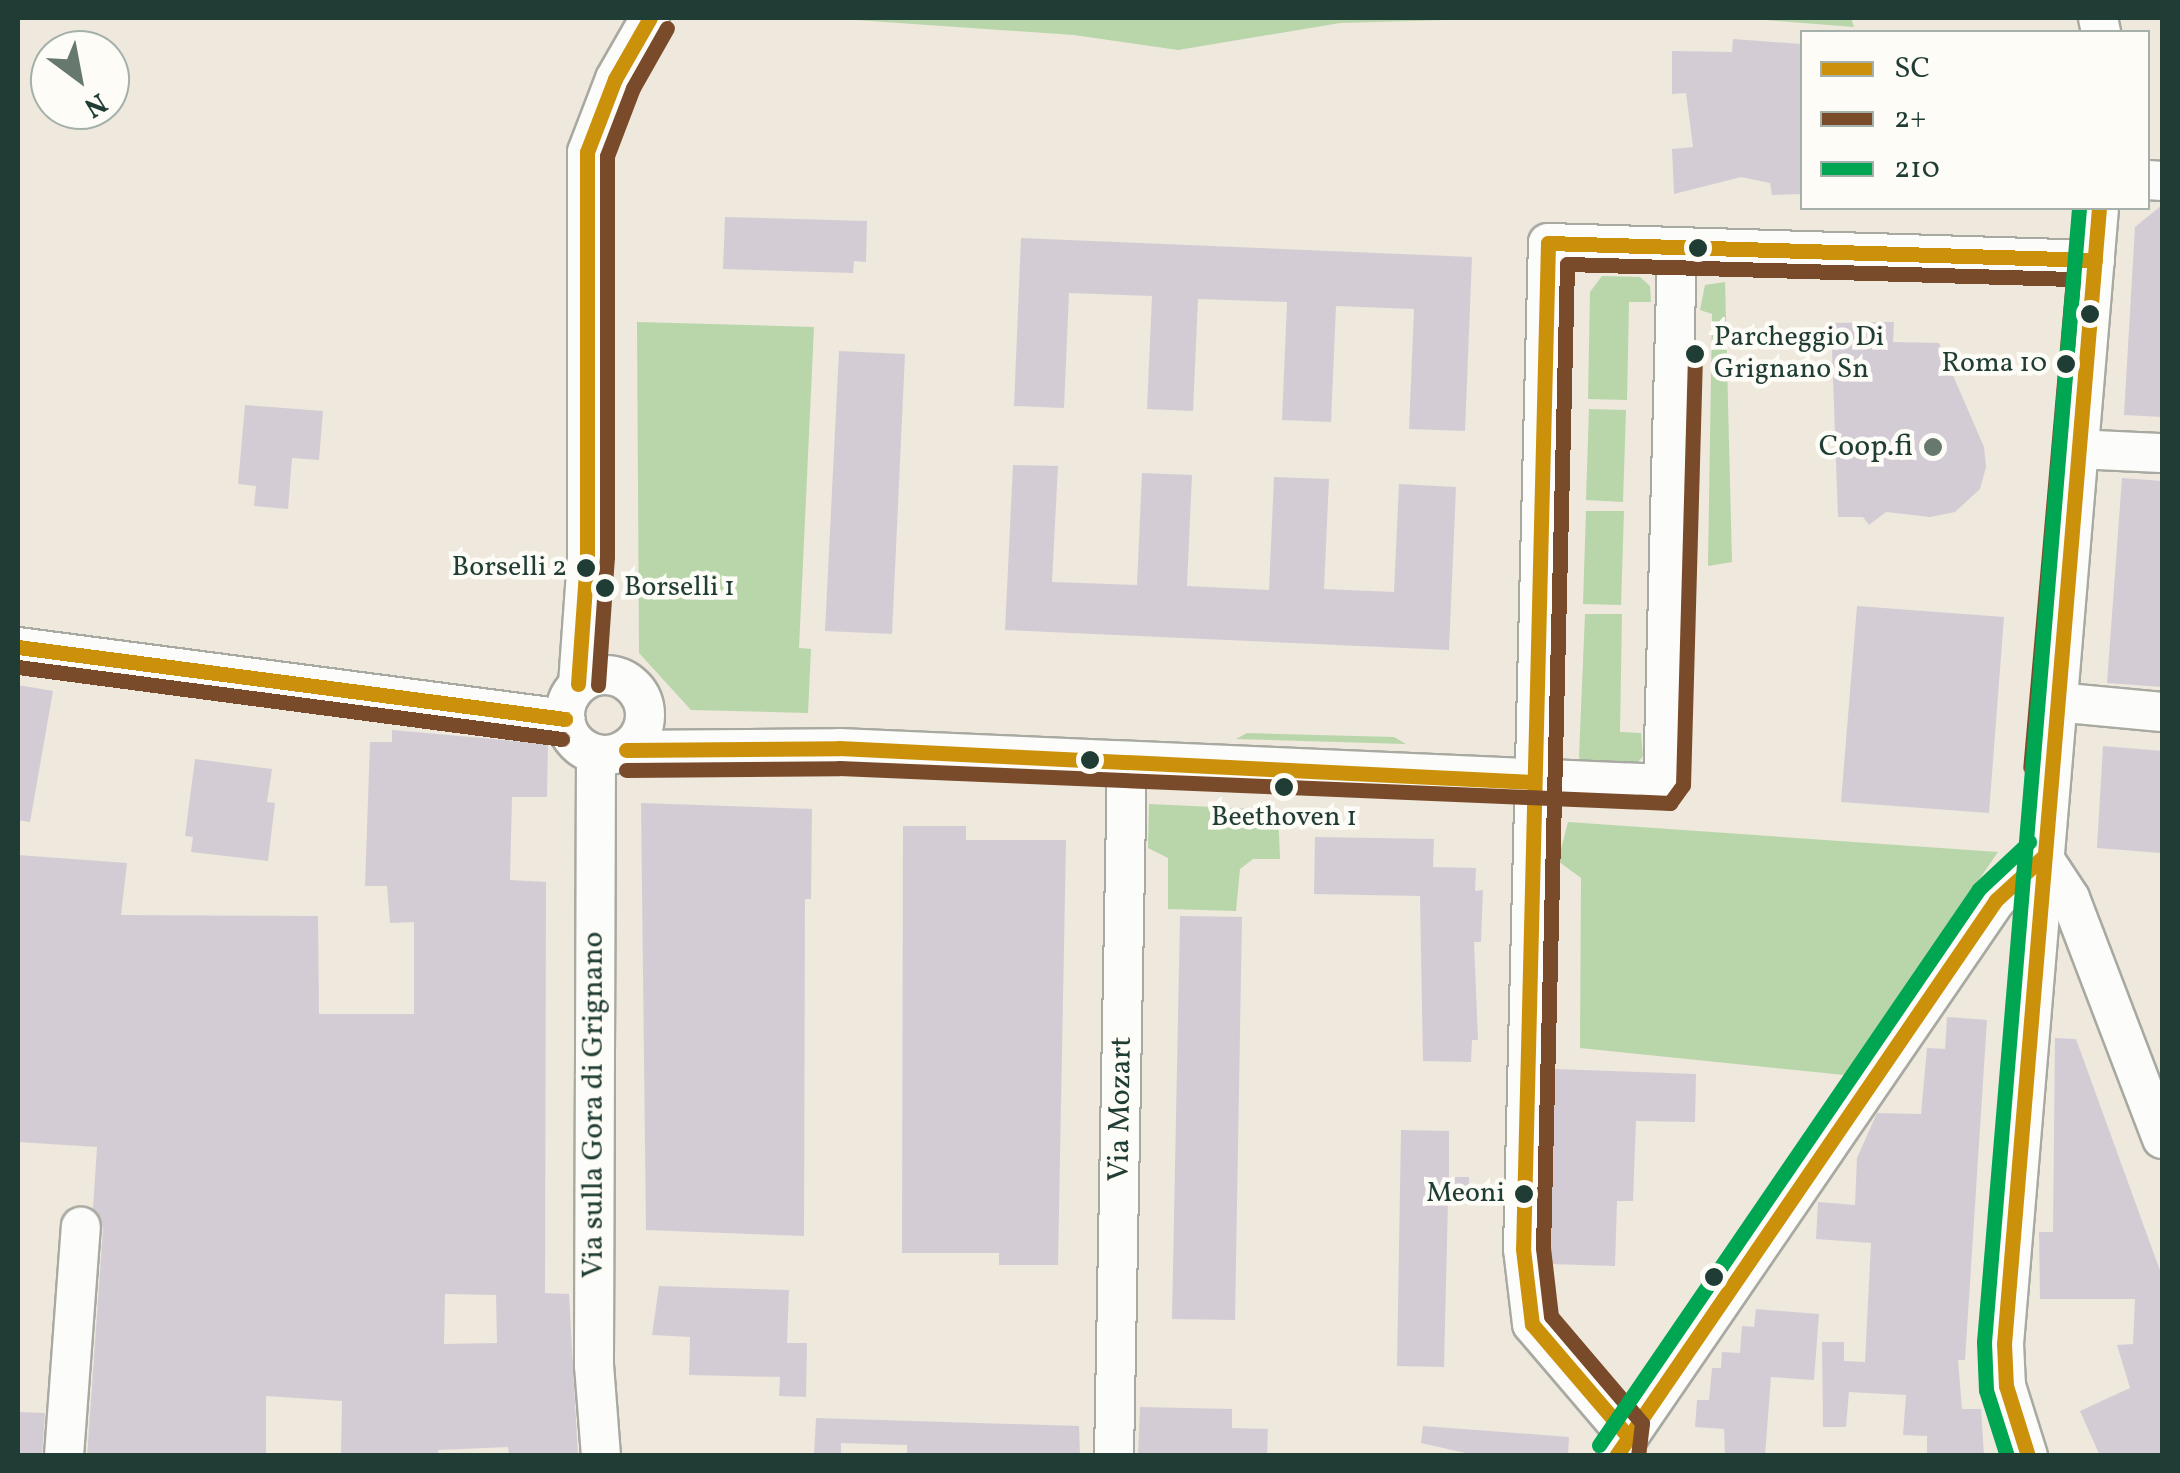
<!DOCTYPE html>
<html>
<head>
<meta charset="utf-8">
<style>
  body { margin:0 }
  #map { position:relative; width:2180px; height:1473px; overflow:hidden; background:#eee8dd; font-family:Vollkorn,serif }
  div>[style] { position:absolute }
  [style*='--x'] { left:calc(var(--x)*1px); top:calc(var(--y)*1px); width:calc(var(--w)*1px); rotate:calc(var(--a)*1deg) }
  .green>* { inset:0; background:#b8d6a9 }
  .building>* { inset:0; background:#d4ccd5 }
  .roads { filter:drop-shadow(2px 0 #a8a9a1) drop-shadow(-2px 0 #a8a9a1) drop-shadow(0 2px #a8a9a1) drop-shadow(0 -2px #a8a9a1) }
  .minor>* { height:38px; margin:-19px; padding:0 19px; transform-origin:19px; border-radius:19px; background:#fcfcfa }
  .minor>.ring { margin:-19px; padding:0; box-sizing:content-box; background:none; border:38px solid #fcfcfa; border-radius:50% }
  .bus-1>* { height:15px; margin:-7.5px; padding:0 7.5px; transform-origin:7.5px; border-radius:7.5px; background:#cc910a }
  .bus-2>* { height:15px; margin:-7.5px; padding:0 7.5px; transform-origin:7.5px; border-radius:7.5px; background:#7a4b2a }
  .bus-3>* { height:15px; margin:-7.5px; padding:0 7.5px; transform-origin:7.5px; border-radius:7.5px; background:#00a651 }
  .dots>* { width:28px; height:28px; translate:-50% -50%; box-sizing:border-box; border:5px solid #fdfcf7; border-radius:50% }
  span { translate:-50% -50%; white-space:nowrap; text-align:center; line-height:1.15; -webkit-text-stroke:9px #fdfcf7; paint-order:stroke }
  .bus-label { font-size:28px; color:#1f3d34 }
  .left { translate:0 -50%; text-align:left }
  .right { translate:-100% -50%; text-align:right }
  .poi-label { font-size:30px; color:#1f3d34 }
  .street-label { font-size:30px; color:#1f3d34 }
  .frame { position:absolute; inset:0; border:20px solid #1f3d34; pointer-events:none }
  .legend { position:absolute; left:1800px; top:30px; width:350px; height:180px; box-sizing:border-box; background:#fdfcf7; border:2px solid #a4b0a9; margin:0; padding:12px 18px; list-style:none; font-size:30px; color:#1f3d34 }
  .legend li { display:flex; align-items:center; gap:20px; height:50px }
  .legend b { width:50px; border:2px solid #a4b0a9 }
  .north { position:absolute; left:30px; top:30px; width:100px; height:100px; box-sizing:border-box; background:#fdfcf7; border:2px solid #a4b0a9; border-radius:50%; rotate:148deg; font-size:28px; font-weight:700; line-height:40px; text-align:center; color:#1f3d34 }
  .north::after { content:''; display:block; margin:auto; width:35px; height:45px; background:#67796f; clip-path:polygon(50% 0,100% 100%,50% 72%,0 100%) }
</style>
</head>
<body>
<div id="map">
  <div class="green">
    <div style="clip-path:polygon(827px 18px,1518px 18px,1340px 23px,1178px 50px,1074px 35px)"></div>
    <div style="clip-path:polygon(1740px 18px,1851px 18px,1854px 27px)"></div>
    <div style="clip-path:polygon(1602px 276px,1640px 277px,1650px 286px,1651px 302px,1629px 302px,1627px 400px,1588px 399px,1590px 292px)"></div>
    <div style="clip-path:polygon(1725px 282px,1732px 562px,1708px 566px,1712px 314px,1700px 310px,1705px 285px)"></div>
    <div style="clip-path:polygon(637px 322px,814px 327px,799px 648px,811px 649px,808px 713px,691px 710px,639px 653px)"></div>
    <div style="clip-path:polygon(1589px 409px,1626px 410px,1623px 502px,1586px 500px)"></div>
    <div style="clip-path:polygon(1586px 511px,1624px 511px,1621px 605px,1583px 604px)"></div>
    <div style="clip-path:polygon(1585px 614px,1622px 614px,1620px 732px,1641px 733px,1643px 756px,1636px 765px,1582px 764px,1579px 757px)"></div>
    <div style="clip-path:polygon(1247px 733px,1394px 737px,1406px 744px,1236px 739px)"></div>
    <div style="clip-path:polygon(1149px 804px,1278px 810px,1280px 859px,1253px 859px,1240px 869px,1236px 911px,1168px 909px,1168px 858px,1148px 848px)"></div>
    <div style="clip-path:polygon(1568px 822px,1998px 852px,1844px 1075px,1580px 1048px,1581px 878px,1558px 861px)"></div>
  </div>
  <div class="building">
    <div style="clip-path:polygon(1733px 39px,1802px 44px,1802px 194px,1772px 195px,1770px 183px,1741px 177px,1674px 194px,1672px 149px,1693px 147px,1686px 93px,1672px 94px,1672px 51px,1732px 52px)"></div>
    <div style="clip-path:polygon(2162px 205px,2162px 417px,2124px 415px,2135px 227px)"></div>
    <div style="clip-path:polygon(725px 217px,867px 221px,866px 262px,854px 261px,853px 273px,723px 269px)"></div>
    <div style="clip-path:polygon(1021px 238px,1472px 257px,1465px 431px,1409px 429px,1414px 309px,1336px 306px,1331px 422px,1282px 420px,1287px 302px,1198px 299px,1193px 411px,1147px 409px,1152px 296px,1069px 293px,1064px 408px,1014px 406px)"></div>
    <div style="clip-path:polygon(1894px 322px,1893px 342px,1939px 343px,1984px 447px,1986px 467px,1980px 489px,1955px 512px,1930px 517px,1886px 512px,1869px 525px,1863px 517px,1838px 517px,1831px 323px)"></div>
    <div style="clip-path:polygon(839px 351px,905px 354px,892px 634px,825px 631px)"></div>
    <div style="clip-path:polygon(245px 405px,323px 411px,319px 460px,292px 458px,288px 509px,254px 506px,256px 486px,238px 484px)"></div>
    <div style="clip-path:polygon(1013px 465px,1058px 466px,1052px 582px,1137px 585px,1142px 473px,1192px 475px,1187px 586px,1269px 590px,1274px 477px,1329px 479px,1324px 589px,1394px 592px,1399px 484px,1456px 487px,1449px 650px,1005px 630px)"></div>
    <div style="clip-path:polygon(2122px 478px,2162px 481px,2162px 687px,2107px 683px)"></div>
    <div style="clip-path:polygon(1857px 606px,2004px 617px,1989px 813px,1841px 802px)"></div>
    <div style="clip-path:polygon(18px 685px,53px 691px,30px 822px,18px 820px)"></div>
    <div style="clip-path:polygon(evenodd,392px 730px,548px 744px,547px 797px,512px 797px,510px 880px,546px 882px,545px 1293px,569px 1294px,578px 1456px,509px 1456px,508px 1447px,438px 1450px,439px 1456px,341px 1456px,342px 1401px,266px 1396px,266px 1456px,87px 1456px,103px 1229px,93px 1208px,97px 1147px,18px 1142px,18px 855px,127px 863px,121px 915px,318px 916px,319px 1014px,414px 1014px,414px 922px,390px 923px,387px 886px,365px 886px,370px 742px,392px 742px,392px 730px,445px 1294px,496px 1295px,497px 1343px,444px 1344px,445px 1294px)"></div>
    <div style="clip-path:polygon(2103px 746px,2162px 751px,2162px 853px,2097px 848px)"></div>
    <div style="clip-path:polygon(195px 759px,272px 769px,267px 802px,275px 803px,268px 861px,191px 852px,193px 837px,185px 836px)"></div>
    <div style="clip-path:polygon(641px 803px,812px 809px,811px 899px,805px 899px,804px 1236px,646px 1230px)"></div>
    <div style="clip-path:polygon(903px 826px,966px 826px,966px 840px,1066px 840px,1058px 1265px,999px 1265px,999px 1253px,902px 1253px)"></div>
    <div style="clip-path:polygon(1315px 837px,1434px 839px,1433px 867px,1476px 868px,1475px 891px,1483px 890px,1481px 942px,1474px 942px,1478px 1040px,1472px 1040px,1471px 1062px,1423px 1061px,1420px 896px,1314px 894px)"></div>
    <div style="clip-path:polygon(1180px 916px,1242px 917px,1235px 1320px,1172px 1319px)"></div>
    <div style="clip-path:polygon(1947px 1017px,1987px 1020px,1965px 1360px,1958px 1360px,1962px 1409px,1981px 1409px,1984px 1456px,1927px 1456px,1927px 1436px,1903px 1435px,1906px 1395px,1849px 1392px,1846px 1427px,1823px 1427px,1822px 1342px,1844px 1342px,1844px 1361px,1865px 1362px,1871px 1243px,1816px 1239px,1818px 1202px,1855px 1205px,1857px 1158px,1877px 1113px,1921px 1114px,1927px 1048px,1945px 1049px)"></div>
    <div style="clip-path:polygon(2055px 1038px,2076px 1039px,2162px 1276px,2162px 1456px,2100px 1456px,2080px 1411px,2130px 1388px,2117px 1345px,2133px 1344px,2135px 1299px,2040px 1299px,2039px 1232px,2053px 1232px)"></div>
    <div style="clip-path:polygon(1555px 1069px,1696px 1074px,1695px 1122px,1636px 1121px,1633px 1201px,1617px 1201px,1615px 1266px,1549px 1264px)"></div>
    <div style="clip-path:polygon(1401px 1130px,1449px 1131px,1449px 1177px,1469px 1177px,1469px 1200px,1448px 1200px,1444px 1367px,1397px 1366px)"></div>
    <div style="clip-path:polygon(659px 1286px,789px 1290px,787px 1343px,807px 1343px,806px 1397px,779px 1396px,780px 1377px,689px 1375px,690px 1337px,652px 1335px)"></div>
    <div style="clip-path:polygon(1756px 1309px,1819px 1314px,1814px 1380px,1771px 1377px,1765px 1456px,1725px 1456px,1724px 1429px,1695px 1427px,1697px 1400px,1709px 1400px,1712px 1368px,1721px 1368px,1722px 1352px,1740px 1353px,1742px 1326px,1754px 1327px)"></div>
    <div style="clip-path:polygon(1140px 1407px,1232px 1409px,1232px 1428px,1268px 1429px,1267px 1456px,1138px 1456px)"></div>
    <div style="clip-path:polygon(18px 1412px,45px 1413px,42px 1456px,18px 1456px)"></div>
    <div style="clip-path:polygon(816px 1418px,1079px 1426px,1080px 1456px,907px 1456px,907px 1445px,841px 1443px,841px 1456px,814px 1456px)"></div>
    <div style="clip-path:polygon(1423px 1426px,1569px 1437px,1568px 1456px,1479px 1456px,1421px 1443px)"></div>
  </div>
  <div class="roads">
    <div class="minor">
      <div style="--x:2098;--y:18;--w:14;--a:78"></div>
      <div style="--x:2148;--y:180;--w:14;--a:4"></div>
      <div style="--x:2076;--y:449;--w:86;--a:2.7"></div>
      <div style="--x:18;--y:647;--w:552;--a:7.5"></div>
      <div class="ring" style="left:565px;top:675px;width:42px;height:42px"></div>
      <div style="--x:578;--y:684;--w:127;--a:-85.9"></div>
      <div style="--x:587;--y:557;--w:405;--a:-90"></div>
      <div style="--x:587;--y:152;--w:78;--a:-69"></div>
      <div style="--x:615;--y:79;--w:70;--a:-60.2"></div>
      <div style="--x:2056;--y:702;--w:106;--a:5.4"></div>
      <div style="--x:626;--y:750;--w:213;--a:-0.5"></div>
      <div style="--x:839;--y:748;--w:825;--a:2.5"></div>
      <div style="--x:1663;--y:784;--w:534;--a:-88.5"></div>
      <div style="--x:596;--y:754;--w:611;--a:90.19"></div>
      <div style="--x:594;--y:1365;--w:91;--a:85.6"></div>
      <div style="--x:2043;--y:857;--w:49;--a:56.6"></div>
      <div style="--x:2070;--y:898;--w:258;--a:69.1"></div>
      <div style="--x:1625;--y:1433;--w:143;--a:-130.5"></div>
      <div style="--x:1532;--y:1324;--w:76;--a:-96.8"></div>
      <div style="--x:1523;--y:1249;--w:1006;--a:-88.58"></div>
      <div style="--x:1548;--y:243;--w:547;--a:1.78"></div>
      <div style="--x:1616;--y:1455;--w:673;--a:-55.6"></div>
      <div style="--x:1996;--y:900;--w:64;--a:-42.5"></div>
      <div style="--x:64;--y:1456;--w:230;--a:-85.8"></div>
      <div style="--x:1114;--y:1456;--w:694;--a:-88.93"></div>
      <div style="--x:2028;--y:1456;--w:73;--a:-107.4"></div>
      <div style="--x:2006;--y:1386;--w:42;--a:-92.7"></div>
      <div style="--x:2004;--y:1344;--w:1140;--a:-85.22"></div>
    </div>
  </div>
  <div class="bus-1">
    <div style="--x:1548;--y:243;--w:1006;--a:91.42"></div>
    <div style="--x:1523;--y:1249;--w:76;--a:83.2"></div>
    <div style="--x:1532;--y:1324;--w:143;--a:49.5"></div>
    <div style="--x:1548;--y:243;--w:547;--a:1.78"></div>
    <div style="--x:18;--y:647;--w:552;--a:7.5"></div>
    <div style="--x:578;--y:684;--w:127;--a:-85.9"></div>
    <div style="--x:587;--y:557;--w:405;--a:-90"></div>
    <div style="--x:587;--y:152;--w:78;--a:-69"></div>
    <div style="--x:615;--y:79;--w:70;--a:-60.2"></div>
    <div style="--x:626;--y:750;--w:213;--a:-0.5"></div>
    <div style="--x:839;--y:748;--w:695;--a:2.8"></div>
    <div style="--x:1616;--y:1456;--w:673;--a:-55.65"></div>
    <div style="--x:1996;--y:900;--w:64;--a:-42.5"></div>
    <div style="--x:2028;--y:1456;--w:73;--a:-107.4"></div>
    <div style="--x:2006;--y:1386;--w:42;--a:-92.7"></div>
    <div style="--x:2004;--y:1344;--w:1140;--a:-85.22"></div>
  </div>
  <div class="bus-2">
    <div style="--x:18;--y:667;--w:549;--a:7.54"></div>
    <div style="--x:598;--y:685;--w:128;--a:-86"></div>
    <div style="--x:607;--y:557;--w:401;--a:-90"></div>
    <div style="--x:607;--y:156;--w:73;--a:-69.1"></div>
    <div style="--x:633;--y:88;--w:69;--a:-60.5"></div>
    <div style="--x:626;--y:770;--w:213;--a:-0.5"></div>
    <div style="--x:839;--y:768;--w:832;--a:2.41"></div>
    <div style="--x:1670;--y:803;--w:22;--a:-54"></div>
    <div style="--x:1683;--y:785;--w:431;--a:-88.4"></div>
    <div style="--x:1638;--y:1456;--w:33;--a:-83"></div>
    <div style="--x:1642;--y:1423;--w:140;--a:-130.4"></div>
    <div style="--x:1551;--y:1316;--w:68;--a:-96.7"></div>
    <div style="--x:1543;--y:1248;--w:984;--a:-88.6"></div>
    <div style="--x:1567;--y:264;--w:506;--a:1.7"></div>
    <div style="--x:2073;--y:279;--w:490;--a:95"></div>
  </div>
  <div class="bus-3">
    <div style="--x:1599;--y:1445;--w:673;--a:-55.65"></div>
    <div style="--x:1979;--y:889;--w:69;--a:-43.2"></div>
    <div style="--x:2007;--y:1456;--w:69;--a:-107.7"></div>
    <div style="--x:1986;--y:1390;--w:48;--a:-92.4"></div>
    <div style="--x:1984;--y:1342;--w:1138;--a:-85.21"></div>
  </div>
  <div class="dots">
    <div style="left:1698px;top:248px;background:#1f3d34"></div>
    <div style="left:2090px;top:314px;background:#1f3d34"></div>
    <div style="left:1695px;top:354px;background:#1f3d34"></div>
    <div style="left:2066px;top:364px;background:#1f3d34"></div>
    <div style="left:1933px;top:447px;background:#67796f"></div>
    <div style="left:586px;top:568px;background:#1f3d34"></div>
    <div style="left:605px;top:588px;background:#1f3d34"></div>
    <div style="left:1090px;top:760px;background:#1f3d34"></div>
    <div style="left:1284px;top:787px;background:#1f3d34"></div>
    <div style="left:1524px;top:1194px;background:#1f3d34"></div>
    <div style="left:1714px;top:1277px;background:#1f3d34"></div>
  </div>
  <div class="bus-label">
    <span class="left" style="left:1714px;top:354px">Parcheggio Di<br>Grignano Sn</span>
    <span class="right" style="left:2047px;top:364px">Roma 10</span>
    <span class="right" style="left:567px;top:568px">Borselli 2</span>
    <span class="left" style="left:624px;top:588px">Borselli 1</span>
    <span style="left:1284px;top:818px">Beethoven 1</span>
    <span class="right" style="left:1505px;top:1194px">Meoni</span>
  </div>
  <div class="poi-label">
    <span class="right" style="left:1913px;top:447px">Coop.fi</span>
  </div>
  <div class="street-label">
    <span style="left:594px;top:1105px;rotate:-90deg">Via sulla Gora di Grignano</span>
    <span style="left:1121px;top:1109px;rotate:-89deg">Via Mozart</span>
  </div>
  <div class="frame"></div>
  <ul class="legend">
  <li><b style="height:12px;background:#cc910a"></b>SC</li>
  <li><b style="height:12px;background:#7a4b2a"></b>2+</li>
  <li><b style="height:12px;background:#00a651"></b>210</li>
  </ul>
  <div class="north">N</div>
</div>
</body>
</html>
